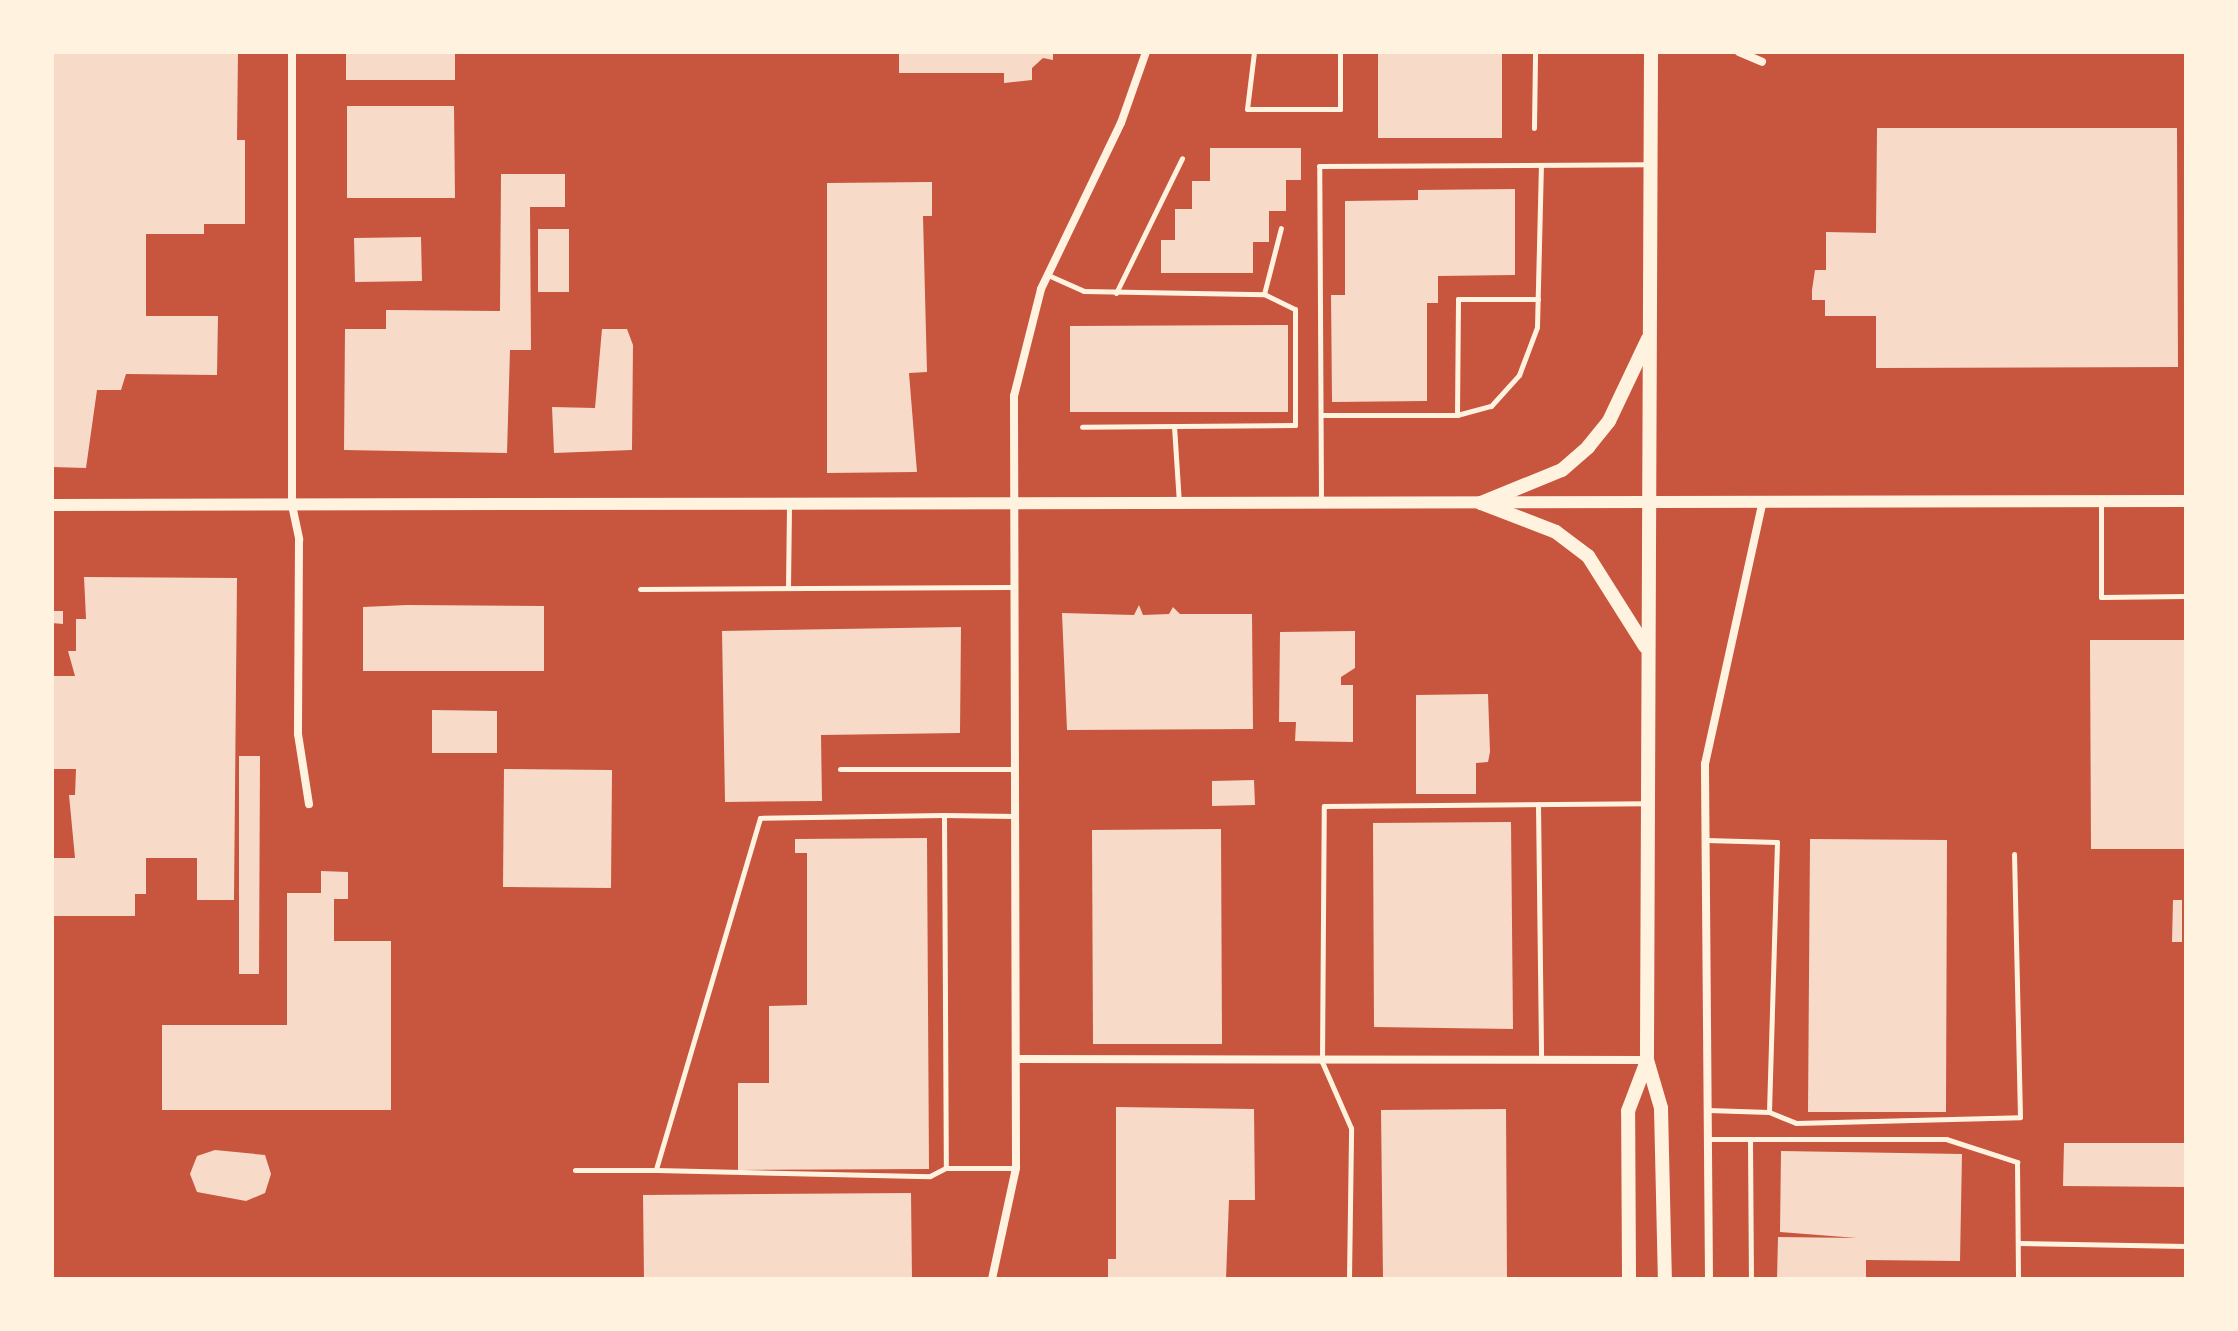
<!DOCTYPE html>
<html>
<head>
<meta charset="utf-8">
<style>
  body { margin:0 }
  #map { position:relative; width:2238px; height:1331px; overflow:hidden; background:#c8553d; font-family:Ubuntu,sans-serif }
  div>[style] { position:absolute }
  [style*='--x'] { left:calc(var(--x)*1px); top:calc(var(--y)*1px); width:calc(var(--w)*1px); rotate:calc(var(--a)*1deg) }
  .building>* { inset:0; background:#f7dbc8 }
  .service>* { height:5px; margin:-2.5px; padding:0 2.5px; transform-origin:2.5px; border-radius:2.5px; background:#fff3e0 }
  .minor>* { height:8px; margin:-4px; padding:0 4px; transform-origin:4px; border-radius:4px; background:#fff3e0 }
  .tertiary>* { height:12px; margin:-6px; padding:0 6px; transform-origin:6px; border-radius:6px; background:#fff3e0 }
  .secondary>* { height:14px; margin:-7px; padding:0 7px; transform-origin:7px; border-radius:7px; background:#fff3e0 }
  span { translate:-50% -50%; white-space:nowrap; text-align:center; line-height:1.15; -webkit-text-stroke:6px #fff3e0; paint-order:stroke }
  .frame { position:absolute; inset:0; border:54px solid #fff3e0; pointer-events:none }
</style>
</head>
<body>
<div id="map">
  <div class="building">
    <div style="clip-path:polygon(52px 52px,238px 52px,237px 140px,245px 140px,245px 224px,204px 224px,204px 234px,146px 234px,146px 316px,218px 316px,217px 375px,126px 374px,121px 390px,97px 390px,86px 468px,52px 467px)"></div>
    <div style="clip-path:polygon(346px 52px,455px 52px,455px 80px,346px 80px)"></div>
    <div style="clip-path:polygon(899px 52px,1053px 52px,1053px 60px,1043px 58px,1032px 68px,1032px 80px,1004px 83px,1004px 73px,899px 73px)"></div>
    <div style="clip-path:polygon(1378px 52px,1502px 52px,1502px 138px,1378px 138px)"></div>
    <div style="clip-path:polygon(347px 106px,454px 106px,455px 198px,347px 198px)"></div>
    <div style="clip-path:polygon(1877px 128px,2177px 128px,2178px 367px,1876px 368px,1876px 316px,1825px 316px,1825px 300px,1812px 300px,1812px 290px,1815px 270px,1826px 270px,1826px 232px,1876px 233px)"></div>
    <div style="clip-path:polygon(1210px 148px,1301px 148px,1301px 180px,1286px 180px,1286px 211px,1269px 211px,1269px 242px,1253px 242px,1253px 273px,1161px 273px,1161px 240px,1175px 240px,1175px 209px,1192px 209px,1192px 181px,1210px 181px)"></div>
    <div style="clip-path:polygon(501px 174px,565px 174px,565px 207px,530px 207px,531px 350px,510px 350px,507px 453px,344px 450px,345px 329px,386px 329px,386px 310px,500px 311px)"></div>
    <div style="clip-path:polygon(932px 182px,932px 216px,923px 216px,927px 372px,909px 373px,917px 472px,827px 473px,827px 183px)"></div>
    <div style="clip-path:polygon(1515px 189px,1515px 275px,1438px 276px,1438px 303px,1427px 303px,1427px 401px,1332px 402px,1331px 295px,1345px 295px,1345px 201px,1418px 200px,1418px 190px)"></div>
    <div style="clip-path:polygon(538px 229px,569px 229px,569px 292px,538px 292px)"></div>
    <div style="clip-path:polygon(421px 237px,422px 281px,355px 282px,354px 238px)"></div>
    <div style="clip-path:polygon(1288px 325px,1288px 412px,1070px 412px,1070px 326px)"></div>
    <div style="clip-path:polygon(602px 329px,627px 329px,633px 345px,632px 450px,554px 453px,552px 407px,595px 408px)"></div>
    <div style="clip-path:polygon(84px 577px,237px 578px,234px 900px,197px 900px,197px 858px,146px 858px,146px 894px,135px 894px,135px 916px,52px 916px,52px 858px,75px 858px,69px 795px,75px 795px,76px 769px,52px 769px,52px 676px,75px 676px,68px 651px,76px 651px,76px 619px,86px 619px)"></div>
    <div style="clip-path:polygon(407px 605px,544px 606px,544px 671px,363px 671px,363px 607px)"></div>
    <div style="clip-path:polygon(1139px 605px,1143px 615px,1169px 614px,1173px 607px,1180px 614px,1252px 614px,1253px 729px,1067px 730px,1062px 613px,1134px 615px)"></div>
    <div style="clip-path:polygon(52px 611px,63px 611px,63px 624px,52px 623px)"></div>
    <div style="clip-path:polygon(961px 627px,960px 733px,821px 735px,822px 801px,725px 802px,722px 631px)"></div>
    <div style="clip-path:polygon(1355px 631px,1355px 668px,1341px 677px,1341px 685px,1353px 685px,1353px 742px,1295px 741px,1296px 722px,1279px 722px,1280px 632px)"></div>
    <div style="clip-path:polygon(2090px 640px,2186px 640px,2186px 849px,2091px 849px)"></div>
    <div style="clip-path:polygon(1488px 694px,1490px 752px,1488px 762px,1476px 763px,1476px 794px,1416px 794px,1416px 695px)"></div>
    <div style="clip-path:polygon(432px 710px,497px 711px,497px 753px,432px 753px)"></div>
    <div style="clip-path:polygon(239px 756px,260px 756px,259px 974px,239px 974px)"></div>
    <div style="clip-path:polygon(504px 769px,612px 770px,611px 888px,503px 887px)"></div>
    <div style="clip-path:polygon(1254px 780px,1255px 805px,1212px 806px,1212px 781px)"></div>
    <div style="clip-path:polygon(1511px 822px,1513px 1029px,1374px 1027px,1373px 823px)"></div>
    <div style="clip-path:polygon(1221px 829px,1222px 1044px,1093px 1044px,1092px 830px)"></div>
    <div style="clip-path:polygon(927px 838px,929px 1169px,738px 1170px,738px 1083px,769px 1083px,769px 1006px,807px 1005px,807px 853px,795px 853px,795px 839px)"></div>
    <div style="clip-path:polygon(1810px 839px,1947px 840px,1946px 1112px,1808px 1112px)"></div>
    <div style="clip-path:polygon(321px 871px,348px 872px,348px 899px,334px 899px,334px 941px,391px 941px,391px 1110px,162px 1110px,162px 1025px,287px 1025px,287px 893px,321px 893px)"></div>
    <div style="clip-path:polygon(2173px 900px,2182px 900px,2182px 942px,2172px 942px)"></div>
    <div style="clip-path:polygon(1116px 1107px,1254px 1109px,1255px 1200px,1229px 1200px,1226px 1279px,1108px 1279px,1108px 1259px,1116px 1259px)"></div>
    <div style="clip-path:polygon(1506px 1109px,1507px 1279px,1383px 1279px,1381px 1110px)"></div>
    <div style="clip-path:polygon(2064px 1143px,2186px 1143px,2186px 1187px,2063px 1186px)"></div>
    <div style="clip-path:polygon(215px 1150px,265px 1155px,271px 1174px,265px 1193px,246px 1201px,197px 1192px,190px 1174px,197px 1156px)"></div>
    <div style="clip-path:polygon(1781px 1151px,1962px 1154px,1960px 1261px,1866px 1260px,1866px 1279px,1777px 1279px,1778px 1237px,1857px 1238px,1780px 1232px)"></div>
    <div style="clip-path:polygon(911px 1193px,912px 1279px,644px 1279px,643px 1195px)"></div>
  </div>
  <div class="service">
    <div style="--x:1254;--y:52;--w:57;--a:97"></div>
    <div style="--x:1247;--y:109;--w:93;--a:0"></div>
    <div style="--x:1340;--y:109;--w:57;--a:-90"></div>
    <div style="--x:1534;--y:128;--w:76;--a:-89.2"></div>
    <div style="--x:1048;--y:275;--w:39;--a:24"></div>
    <div style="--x:1084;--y:291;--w:180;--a:1"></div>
    <div style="--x:1264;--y:294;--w:34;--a:26"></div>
    <div style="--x:1295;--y:309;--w:116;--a:90"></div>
    <div style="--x:1295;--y:425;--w:213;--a:179.5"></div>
    <div style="--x:1116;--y:293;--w:150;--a:-63.9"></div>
    <div style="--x:1264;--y:294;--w:68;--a:-75.6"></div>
    <div style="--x:1321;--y:415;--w:136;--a:0"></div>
    <div style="--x:1457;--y:415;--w:35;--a:-15"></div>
    <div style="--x:1491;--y:406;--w:42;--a:-47.9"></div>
    <div style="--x:1519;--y:375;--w:51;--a:-69.4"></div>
    <div style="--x:1537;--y:327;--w:161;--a:-88.6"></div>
    <div style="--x:1457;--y:415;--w:116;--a:-89.5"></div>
    <div style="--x:1458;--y:299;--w:80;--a:0"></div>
    <div style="--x:1174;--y:426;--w:78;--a:86.3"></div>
    <div style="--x:1321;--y:501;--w:335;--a:-90.3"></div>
    <div style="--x:1319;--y:166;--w:331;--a:-0.3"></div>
    <div style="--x:2101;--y:503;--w:94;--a:90"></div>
    <div style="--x:2101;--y:597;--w:85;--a:-0.7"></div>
    <div style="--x:788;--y:588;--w:83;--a:-89.3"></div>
    <div style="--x:640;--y:589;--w:371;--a:-0.3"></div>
    <div style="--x:840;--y:769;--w:174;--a:0"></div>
    <div style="--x:1538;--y:804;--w:256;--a:89.3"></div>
    <div style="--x:944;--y:815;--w:184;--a:179.1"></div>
    <div style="--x:760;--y:818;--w:367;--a:106.5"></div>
    <div style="--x:656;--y:1170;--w:274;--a:1.3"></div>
    <div style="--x:930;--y:1176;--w:18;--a:-27"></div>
    <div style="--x:1015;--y:816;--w:71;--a:-179.2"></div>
    <div style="--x:944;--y:815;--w:353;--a:89.7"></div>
    <div style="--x:946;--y:1168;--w:69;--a:0"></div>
    <div style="--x:1706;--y:840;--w:71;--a:1.6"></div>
    <div style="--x:1777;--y:842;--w:270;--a:91.7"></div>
    <div style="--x:1769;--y:1112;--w:61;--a:-178.1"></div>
    <div style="--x:1769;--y:1112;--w:29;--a:22"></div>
    <div style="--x:1796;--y:1123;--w:224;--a:-1.5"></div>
    <div style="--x:2020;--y:1117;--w:263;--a:-91.3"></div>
    <div style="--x:1708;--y:1139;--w:238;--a:0"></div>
    <div style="--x:1946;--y:1139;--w:75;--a:17.9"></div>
    <div style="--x:2017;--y:1162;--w:117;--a:89.5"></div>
    <div style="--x:1750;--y:1140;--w:139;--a:89.6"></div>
    <div style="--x:575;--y:1170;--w:81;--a:0"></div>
    <div style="--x:2018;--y:1243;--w:168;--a:1"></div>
    <div style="--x:1349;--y:1279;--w:151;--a:-89.2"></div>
    <div style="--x:1351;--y:1128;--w:72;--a:-113.7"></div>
    <div style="--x:1322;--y:1062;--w:256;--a:-89.6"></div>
    <div style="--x:1324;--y:806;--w:323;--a:-0.5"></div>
  </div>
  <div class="minor">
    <div style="--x:292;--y:52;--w:453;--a:90"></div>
    <div style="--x:292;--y:505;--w:35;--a:78"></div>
    <div style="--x:299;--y:539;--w:195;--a:90.3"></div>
    <div style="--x:298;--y:734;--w:71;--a:81.1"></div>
    <div style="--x:1739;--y:52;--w:25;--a:23"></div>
    <div style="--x:1018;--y:1059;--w:629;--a:0.09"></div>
    <div style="--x:992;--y:1279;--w:114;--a:-77.8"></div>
    <div style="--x:1016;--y:1168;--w:772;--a:-90.15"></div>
    <div style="--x:1014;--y:396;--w:110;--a:-75.8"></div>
    <div style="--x:1041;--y:289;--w:184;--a:-64.3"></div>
    <div style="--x:1121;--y:123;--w:75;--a:-70.6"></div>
    <div style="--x:1709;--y:1279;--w:515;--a:-90.45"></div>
    <div style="--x:1705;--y:764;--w:266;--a:-77.6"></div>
  </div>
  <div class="tertiary">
    <div style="--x:52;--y:505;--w:2134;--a:-0.11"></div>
  </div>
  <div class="secondary">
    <div style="--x:1651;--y:52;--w:1008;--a:90.23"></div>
    <div style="--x:1647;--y:1060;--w:50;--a:73.7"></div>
    <div style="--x:1661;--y:1108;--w:171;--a:88.7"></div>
    <div style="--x:1481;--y:503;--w:87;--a:-22.2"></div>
    <div style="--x:1562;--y:470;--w:35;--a:-41"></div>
    <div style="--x:1588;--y:447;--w:33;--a:-51"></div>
    <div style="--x:1609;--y:421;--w:91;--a:-64.6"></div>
    <div style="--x:1481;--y:503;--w:80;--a:21.1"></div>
    <div style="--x:1556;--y:532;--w:40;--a:37"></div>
    <div style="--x:1588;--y:556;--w:107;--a:57.7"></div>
    <div style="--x:1629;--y:1279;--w:168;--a:-90.3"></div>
    <div style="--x:1628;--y:1111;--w:53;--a:-69.2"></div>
  </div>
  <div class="frame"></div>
</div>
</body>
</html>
